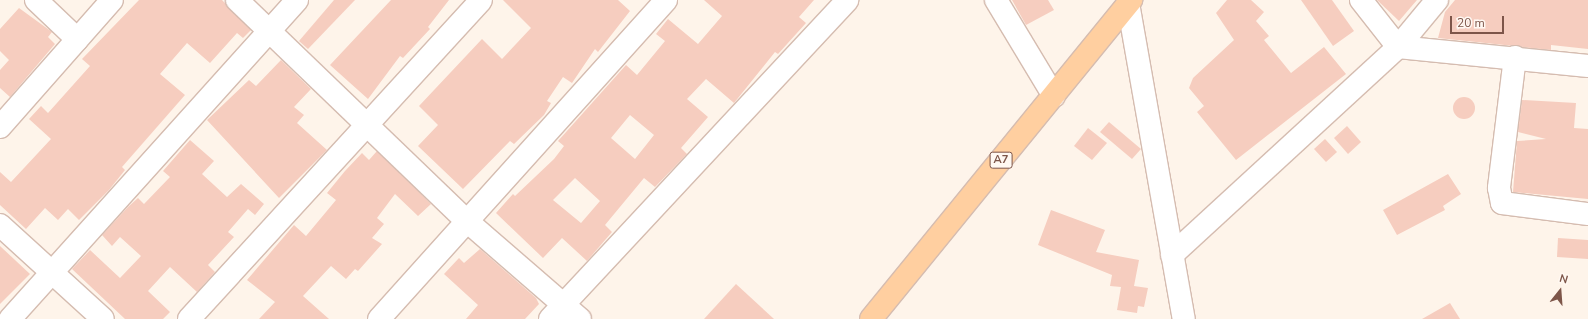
<!DOCTYPE html>
<html>
<head>
<meta charset="utf-8">
<style>
  body { margin:0 }
  #map { position:relative; width:1588px; height:319px; overflow:hidden; background:#fef4ea; font-family:"Nunito Sans",sans-serif }
  div>[style] { position:absolute }
  [style*='--x'] { left:calc(var(--x)*1px); top:calc(var(--y)*1px); width:calc(var(--w)*1px); rotate:calc(var(--a)*1deg) }
  .building>* { inset:0; background:#f6cdbf }
  .round { border-radius:50% }
  .roads { filter:drop-shadow(1px 0 #d5bcb0) drop-shadow(-1px 0 #d5bcb0) drop-shadow(0 1px #d5bcb0) drop-shadow(0 -1px #d5bcb0) }
  .minor>* { height:22px; margin:-11px; padding:0 11px; transform-origin:11px; border-radius:11px; background:#fff }
  .major>* { height:22px; margin:-11px; padding:0 11px; transform-origin:11px; border-radius:11px; background:#ffcfa0 }
  span { translate:-50% -50%; white-space:nowrap; text-align:center; line-height:1.15; -webkit-text-stroke:3px #fff8f2; paint-order:stroke }
  .shield-label span { padding:1px 3px; background:#fff8f2; border:1px solid; border-radius:3px; -webkit-text-stroke-width:0 }
  .shield-label { font-size:11px; color:#7d5549; font-weight:700 }
  .north { position:absolute; left:1540px; top:271px; width:40px; height:40px; -webkit-text-stroke:3px #fff8f2; paint-order:stroke; rotate:17deg; font-size:11px; font-weight:700; line-height:16px; text-align:center; color:#7d5549 }
  .north::after { content:''; display:block; margin:auto; width:14px; height:18px; background:#7d5549; clip-path:polygon(50% 0,100% 100%,50% 72%,0 100%) }
  .scale { position:absolute; left:1450px; top:16px; width:54px; height:18px; box-sizing:border-box; border:2px solid #7d5549; border-top:0; padding-left:5px; font-size:12px; line-height:14px; white-space:nowrap; color:#7d5549; -webkit-text-stroke:3px #fff8f2; paint-order:stroke }
</style>
</head>
<body>
<div id="map">
  <div class="building">
    <div style="clip-path:polygon(139px 0,222px 0,251px 30px,243px 38px,237px 33px,210px 63px,187px 43px,160px 74px,185px 95px,122px 167px,125px 170px,109px 190px,79px 220px,68px 209px,58px 220px,45px 208px,26px 229px,0 205px,0 172px,11px 182px,51px 139px,29px 119px,41px 106px,48px 113px,90px 66px,82px 59px)"></div>
    <div style="clip-path:polygon(334px 0,355px 0,308px 49px,299px 41px)"></div>
    <div style="clip-path:polygon(391px 0,449px 0,428px 27px,430px 29px,403px 58px,400px 56px,368px 99px,330px 65px)"></div>
    <div style="clip-path:polygon(503px 0,618px 0,630px 11px,598px 52px,595px 49px,572px 83px,563px 77px,547px 101px,551px 103px,544px 115px,514px 144px,510px 141px,463px 189px,418px 146px,438px 125px,419px 106px,482px 39px,502px 59px,531px 28px)"></div>
    <div style="clip-path:polygon(evenodd,704px 0,814px 0,799px 17px,806px 23px,778px 54px,775px 52px,734px 103px,706px 79px,687px 99px,708px 117px,681px 148px,687px 154px,655px 187px,644px 178px,605px 225px,612px 232px,587px 261px,562px 238px,543px 258px,496px 213px,513px 194px,515px 196px,554px 159px,564px 146px,558px 141px,626px 65px,637px 75px,665px 41px,656px 34px,668px 19px,698px 44px,722px 16px,704px 0,630px 115px,654px 135px,635px 159px,611px 138px,630px 115px,704px 0,575px 178px,600px 201px,581px 223px,553px 200px,575px 178px)"></div>
    <div style="clip-path:polygon(1012px 0,1048px 0,1054px 10px,1026px 25px)"></div>
    <div style="clip-path:polygon(1227px 0,1251px 0,1264px 12px,1256px 21px,1269px 36px,1264px 40px,1291px 73px,1324px 47px,1346px 74px,1236px 160px,1197px 112px,1204px 106px,1189px 88px,1193px 78px,1234px 40px,1216px 13px)"></div>
    <div style="clip-path:polygon(1301px 0,1332px 0,1354px 31px,1333px 46px)"></div>
    <div style="clip-path:polygon(1377px 0,1417px 0,1399px 21px)"></div>
    <div style="clip-path:polygon(1455px 0,1588px 0,1588px 49px,1551px 45px,1551px 50px,1438px 38px,1445px 12px)"></div>
    <div style="clip-path:polygon(19px 8px,52px 32px,48px 37px,55px 44px,10px 97px,0 88px,0 70px,9px 60px,0 51px,0 29px)"></div>
    <div style="clip-path:polygon(281px 60px,311px 89px,294px 107px,304px 115px,297px 123px,327px 150px,279px 198px,207px 120px,249px 80px,256px 86px)"></div>
    <div class="round" style="left:1453px;top:97px;width:22px;height:22px"></div>
    <div style="clip-path:polygon(1522px 100px,1576px 103px,1574px 128px,1588px 129px,1588px 199px,1513px 192px,1517px 141px,1546px 139px,1518px 132px)"></div>
    <div style="clip-path:polygon(1109px 122px,1141px 149px,1132px 159px,1100px 132px)"></div>
    <div style="clip-path:polygon(1347px 126px,1361px 142px,1348px 154px,1334px 138px)"></div>
    <div style="clip-path:polygon(1088px 128px,1107px 143px,1092px 160px,1074px 146px)"></div>
    <div style="clip-path:polygon(1325px 139px,1337px 152px,1326px 162px,1314px 149px)"></div>
    <div style="clip-path:polygon(190px 140px,214px 161px,202px 174px,227px 197px,241px 184px,264px 204px,255px 215px,248px 209px,228px 232px,234px 237px,208px 265px,215px 272px,197px 292px,170px 267px,148px 291px,170px 312px,163px 319px,125px 319px,72px 269px,90px 250px,120px 278px,141px 256px,120px 237px,112px 246px,102px 235px,128px 207px,138px 198px,144px 204px,170px 177px,163px 171px)"></div>
    <div style="clip-path:polygon(377px 151px,431px 204px,418px 216px,395px 194px,377px 218px,384px 224px,372px 238px,382px 244px,358px 271px,355px 269px,346px 279px,331px 266px,303px 296px,329px 319px,259px 319px,275px 302px,247px 280px,294px 225px,306px 236px,336px 200px,327px 193px,345px 171px,362px 153px,369px 160px)"></div>
    <div style="clip-path:polygon(1448px 174px,1461px 194px,1443px 206px,1445px 210px,1397px 235px,1383px 210px)"></div>
    <div style="clip-path:polygon(1051px 210px,1105px 230px,1096px 252px,1139px 260px,1134px 286px,1148px 288px,1144px 307px,1138px 306px,1137px 313px,1117px 310px,1121px 287px,1110px 286px,1112px 275px,1038px 245px)"></div>
    <div style="clip-path:polygon(1558px 238px,1588px 240px,1588px 259px,1557px 257px)"></div>
    <div style="clip-path:polygon(0 246px,30px 274px,0 304px)"></div>
    <div style="clip-path:polygon(480px 249px,536px 298px,539px 304px,525px 319px,466px 319px,478px 305px,444px 274px,459px 258px,464px 263px)"></div>
    <div style="clip-path:polygon(736px 284px,774px 319px,704px 319px)"></div>
    <div style="clip-path:polygon(1450px 303px,1460px 319px,1422px 319px)"></div>
  </div>
  <div class="roads">
    <div class="minor">
      <div style="--x:36;--y:0;--w:57;--a:43.6"></div>
      <div style="--x:237;--y:0;--w:320;--a:43.9"></div>
      <div style="--x:468;--y:222;--w:148;--a:40.9"></div>
      <div style="--x:996;--y:0;--w:112;--a:58.9"></div>
      <div style="--x:1361;--y:0;--w:60;--a:51.8"></div>
      <div style="--x:1398;--y:47;--w:191;--a:5.7"></div>
      <div style="--x:1128;--y:3;--w:321;--a:80"></div>
      <div style="--x:1515;--y:57;--w:132;--a:97"></div>
      <div style="--x:1499;--y:188;--w:15;--a:79"></div>
      <div style="--x:1502;--y:203;--w:87;--a:7.3"></div>
      <div style="--x:0;--y:127;--w:169;--a:-48.6"></div>
      <div style="--x:0;--y:225;--w:139;--a:42.4"></div>
      <div style="--x:1172;--y:255;--w:307;--a:-42.6"></div>
      <div style="--x:1398;--y:47;--w:61;--a:-50.3"></div>
      <div style="--x:10;--y:319;--w:429;--a:-48"></div>
      <div style="--x:189;--y:319;--w:432;--a:-47.5"></div>
      <div style="--x:379;--y:319;--w:429;--a:-48"></div>
      <div style="--x:550;--y:319;--w:436;--a:-47"></div>
    </div>
    <div class="major">
      <div style="--x:871;--y:319;--w:412;--a:-50.8"></div>
    </div>
  </div>
  <div class="shield-label">
    <span style="left:1001px;top:160px">A7</span>
  </div>
  <div class="north">N</div>
  <div class="scale">20 m</div>
</div>
</body>
</html>
